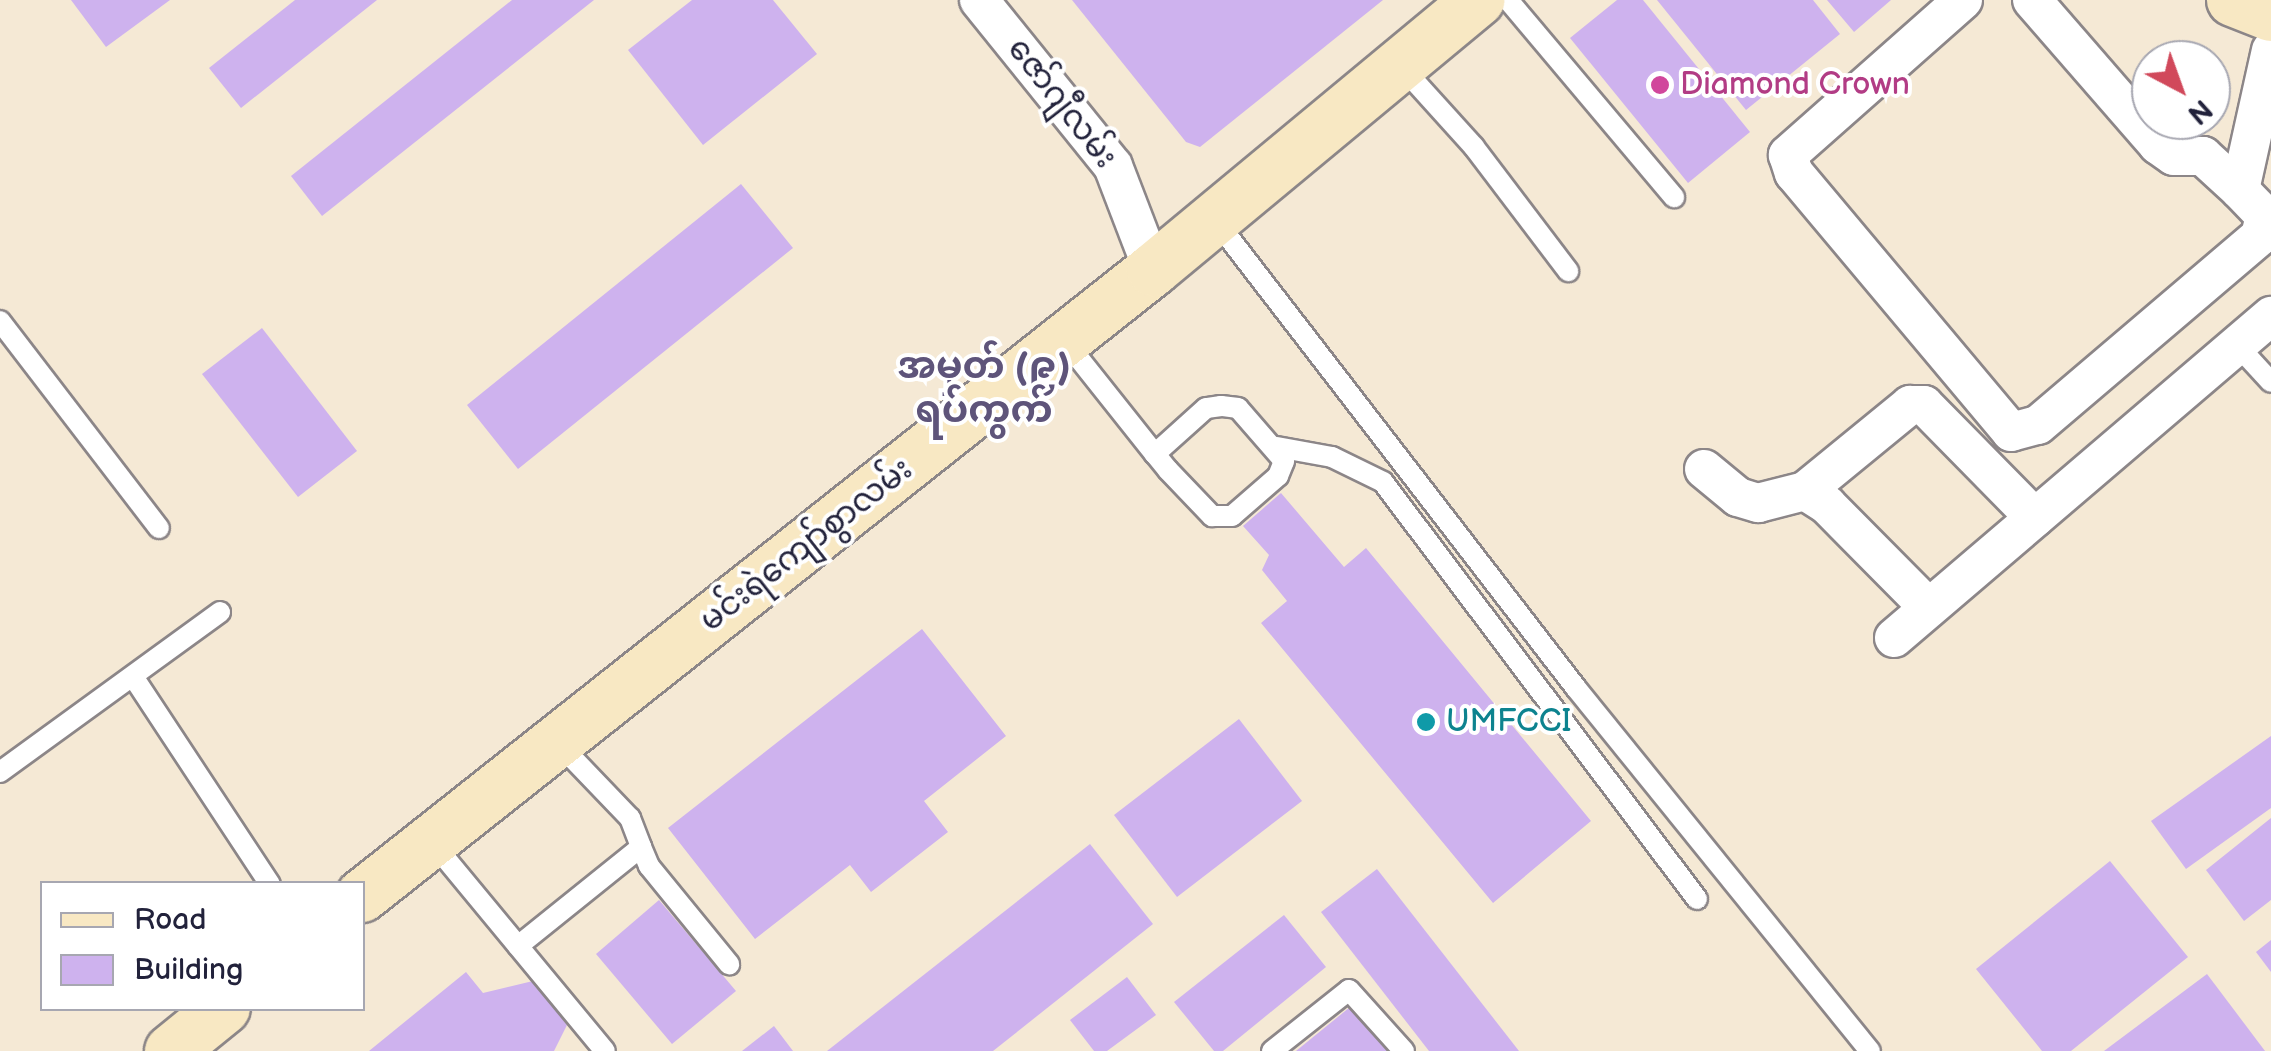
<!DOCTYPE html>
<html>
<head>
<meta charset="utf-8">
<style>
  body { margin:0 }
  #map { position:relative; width:2271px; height:1051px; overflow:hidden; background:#f5e9d5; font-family:"Balsamiq Sans","Noto Sans Myanmar",sans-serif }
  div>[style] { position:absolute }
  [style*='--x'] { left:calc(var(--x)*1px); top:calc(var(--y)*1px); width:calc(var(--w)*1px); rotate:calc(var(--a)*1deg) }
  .building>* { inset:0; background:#ceb2ee }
  .roads { filter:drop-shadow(2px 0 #8c8688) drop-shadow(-2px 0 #8c8688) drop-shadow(0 2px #8c8688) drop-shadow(0 -2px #8c8688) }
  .lane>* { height:20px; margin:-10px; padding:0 10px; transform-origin:10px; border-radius:10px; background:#fff }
  .street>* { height:38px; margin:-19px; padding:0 19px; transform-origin:19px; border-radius:19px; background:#fff }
  .secondary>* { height:52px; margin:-26px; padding:0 26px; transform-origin:26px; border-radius:26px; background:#f8e8c3 }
  .dots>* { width:28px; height:28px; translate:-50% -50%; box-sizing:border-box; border:5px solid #fff; border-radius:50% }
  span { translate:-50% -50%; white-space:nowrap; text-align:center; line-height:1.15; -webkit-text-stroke:8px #fff; paint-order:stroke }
  .hotel-label { font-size:32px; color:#b23c85 }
  .left { translate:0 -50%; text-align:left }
  .street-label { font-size:32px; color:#22223b }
  .culture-label { font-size:32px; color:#0d838f }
  .quarter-label { font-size:38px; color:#5e547a; font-weight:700 }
  .legend { position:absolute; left:40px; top:881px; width:325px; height:130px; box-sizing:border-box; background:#fff; border:2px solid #a7a7b1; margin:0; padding:12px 18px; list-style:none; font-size:30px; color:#22223b }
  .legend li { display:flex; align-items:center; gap:20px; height:50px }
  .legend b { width:50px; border:2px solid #a7a7b1 }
  .north { position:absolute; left:2131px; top:40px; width:100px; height:100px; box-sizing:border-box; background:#fff; border:2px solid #a7a7b1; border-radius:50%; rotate:139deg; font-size:28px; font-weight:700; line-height:40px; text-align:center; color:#22223b }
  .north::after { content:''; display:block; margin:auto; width:35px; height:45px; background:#d1495b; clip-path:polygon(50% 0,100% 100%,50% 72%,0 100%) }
</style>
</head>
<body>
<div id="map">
  <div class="building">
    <div style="clip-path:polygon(71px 0,170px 0,106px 47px)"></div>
    <div style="clip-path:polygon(295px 0,377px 0,241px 108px,209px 68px)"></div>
    <div style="clip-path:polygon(512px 0,594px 0,322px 216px,291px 176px)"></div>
    <div style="clip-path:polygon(692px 0,773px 0,817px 54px,703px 145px,628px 50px)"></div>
    <div style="clip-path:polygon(1072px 0,1383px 0,1200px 147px,1186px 142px)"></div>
    <div style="clip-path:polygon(1617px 0,1643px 0,1750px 132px,1688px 183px,1570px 38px)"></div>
    <div style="clip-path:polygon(1657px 0,1813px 0,1840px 34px,1746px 110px)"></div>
    <div style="clip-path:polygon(1827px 0,1891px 0,1854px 32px)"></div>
    <div style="clip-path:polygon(741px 184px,793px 248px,518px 469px,467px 405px)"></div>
    <div style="clip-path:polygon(262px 328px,357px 451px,298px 497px,202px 374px)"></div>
    <div style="clip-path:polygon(1281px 493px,1344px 567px,1366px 548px,1591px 821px,1493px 903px,1261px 623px,1287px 601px,1262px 570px,1269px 555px,1243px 526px)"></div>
    <div style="clip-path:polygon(922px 629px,1006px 736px,924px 801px,948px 832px,871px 892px,850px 865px,755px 939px,668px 828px)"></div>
    <div style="clip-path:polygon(1239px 719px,1302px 801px,1177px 897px,1114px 815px)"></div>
    <div style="clip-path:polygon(2271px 736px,2271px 808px,2186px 869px,2151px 821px)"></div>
    <div style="clip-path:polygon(2271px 818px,2271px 900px,2244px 921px,2206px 870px)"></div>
    <div style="clip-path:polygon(1090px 844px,1153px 924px,993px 1051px,827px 1051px)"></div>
    <div style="clip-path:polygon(2110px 861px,2188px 957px,2071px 1051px,2042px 1051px,1976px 969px)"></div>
    <div style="clip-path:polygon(1377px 869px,1519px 1051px,1429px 1051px,1321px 912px)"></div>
    <div style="clip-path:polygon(659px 900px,736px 991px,672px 1044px,596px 954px)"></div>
    <div style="clip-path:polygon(1284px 915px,1326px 967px,1223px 1051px,1214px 1051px,1174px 1002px)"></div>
    <div style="clip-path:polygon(2271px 940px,2271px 972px,2256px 952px)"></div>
    <div style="clip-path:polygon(466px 972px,483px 993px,533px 981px,567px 1025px,554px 1051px,369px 1051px)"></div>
    <div style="clip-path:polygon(2207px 974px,2265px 1051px,2104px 1051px)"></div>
    <div style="clip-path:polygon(1127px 977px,1156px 1015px,1107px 1051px,1094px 1051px,1070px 1020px)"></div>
    <div style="clip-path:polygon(1355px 1003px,1394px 1051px,1296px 1051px)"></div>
    <div style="clip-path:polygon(774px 1026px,793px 1051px,742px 1051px)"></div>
  </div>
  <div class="roads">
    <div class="lane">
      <div style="--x:1508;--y:0;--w:258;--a:49.9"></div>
      <div style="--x:1400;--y:65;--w:110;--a:47.9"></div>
      <div style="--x:1474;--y:147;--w:156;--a:52.8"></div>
      <div style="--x:1216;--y:221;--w:590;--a:52.37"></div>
      <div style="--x:1576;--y:688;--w:467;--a:51"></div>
      <div style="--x:0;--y:321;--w:261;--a:52.5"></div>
      <div style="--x:1065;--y:341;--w:144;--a:51.5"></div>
      <div style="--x:1155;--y:454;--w:21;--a:51"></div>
      <div style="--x:1168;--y:470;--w:64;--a:46.3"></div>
      <div style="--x:1212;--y:516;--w:20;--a:0"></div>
      <div style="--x:1232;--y:516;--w:61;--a:-41"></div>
      <div style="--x:1278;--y:476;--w:16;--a:-68"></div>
      <div style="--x:1284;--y:461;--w:70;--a:-131"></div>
      <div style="--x:1238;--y:408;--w:17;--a:-173"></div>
      <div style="--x:1221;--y:406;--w:15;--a:172"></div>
      <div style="--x:1206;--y:408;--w:69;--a:138"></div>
      <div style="--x:2237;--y:345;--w:50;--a:47.4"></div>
      <div style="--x:1277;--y:447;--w:56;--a:10.3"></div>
      <div style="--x:1332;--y:457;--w:57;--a:26.1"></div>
      <div style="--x:1383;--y:482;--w:522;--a:53.02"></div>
      <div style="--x:134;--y:678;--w:247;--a:56.6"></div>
      <div style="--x:558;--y:743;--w:104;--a:46.2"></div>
      <div style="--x:630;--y:818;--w:31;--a:69"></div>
      <div style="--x:0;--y:772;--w:272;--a:-36"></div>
      <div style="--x:432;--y:842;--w:271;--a:50.4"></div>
      <div style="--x:518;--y:946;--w:158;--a:-38.8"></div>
      <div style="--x:641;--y:847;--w:21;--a:67"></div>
      <div style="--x:649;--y:866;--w:127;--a:50.8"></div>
      <div style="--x:1272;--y:1051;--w:98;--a:-38.4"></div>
      <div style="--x:1349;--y:990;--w:82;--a:48"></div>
    </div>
    <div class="street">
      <div style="--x:979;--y:0;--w:213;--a:51.1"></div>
      <div style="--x:1113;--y:166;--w:111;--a:69"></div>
      <div style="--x:1963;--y:0;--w:234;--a:138.5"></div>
      <div style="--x:1788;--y:155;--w:19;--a:72"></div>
      <div style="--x:1794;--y:173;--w:338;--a:50"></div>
      <div style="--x:2011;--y:432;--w:28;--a:-15"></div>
      <div style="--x:2038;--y:425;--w:292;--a:-40.4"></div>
      <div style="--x:2260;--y:236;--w:21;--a:-76"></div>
      <div style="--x:2265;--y:216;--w:36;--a:-134"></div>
      <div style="--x:2032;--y:0;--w:192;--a:49"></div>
      <div style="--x:2158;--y:145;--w:19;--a:35"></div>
      <div style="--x:2174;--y:156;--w:29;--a:0"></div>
      <div style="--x:2203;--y:156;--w:50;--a:42.6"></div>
      <div style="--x:2240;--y:190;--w:143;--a:-77.5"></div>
      <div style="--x:1704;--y:469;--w:44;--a:39.5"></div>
      <div style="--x:1738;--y:497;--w:21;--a:17"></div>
      <div style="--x:1758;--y:503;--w:49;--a:-14.3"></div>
      <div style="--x:1805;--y:491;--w:26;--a:32"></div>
      <div style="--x:1827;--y:505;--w:142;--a:45.3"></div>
      <div style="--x:1805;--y:491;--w:136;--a:-39.3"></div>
      <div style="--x:1910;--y:405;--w:14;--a:0"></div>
      <div style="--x:1924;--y:405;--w:158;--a:45.5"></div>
      <div style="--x:1894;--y:638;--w:496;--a:-40.5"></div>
    </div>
    <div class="secondary">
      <div style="--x:2233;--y:0;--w:41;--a:21.5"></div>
      <div style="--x:362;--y:896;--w:1009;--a:-38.36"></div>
      <div style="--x:1153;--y:270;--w:423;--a:-39.7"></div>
      <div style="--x:171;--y:1051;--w:68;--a:-39.1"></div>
    </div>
  </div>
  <div class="dots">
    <div style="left:1660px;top:85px;background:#d1479c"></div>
    <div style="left:1426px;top:722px;background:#0f9aa8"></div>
  </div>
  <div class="hotel-label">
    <span class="left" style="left:1680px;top:85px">Diamond Crown</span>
  </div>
  <div class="street-label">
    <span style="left:1061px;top:104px;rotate:52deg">ဇော်ဂျီလမ်း</span>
    <span style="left:807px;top:546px;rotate:-38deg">မင်းရဲကျော်စွာလမ်း</span>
  </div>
  <div class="culture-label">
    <span class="left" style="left:1446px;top:722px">UMFCCI</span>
  </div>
  <div class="quarter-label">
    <span style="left:984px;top:389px">အမှတ် (၉)<br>ရပ်ကွက်</span>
  </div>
  <ul class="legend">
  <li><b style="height:12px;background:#f8e8c3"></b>Road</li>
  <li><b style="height:28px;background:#ceb2ee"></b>Building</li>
  </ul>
  <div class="north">N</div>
</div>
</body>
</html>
